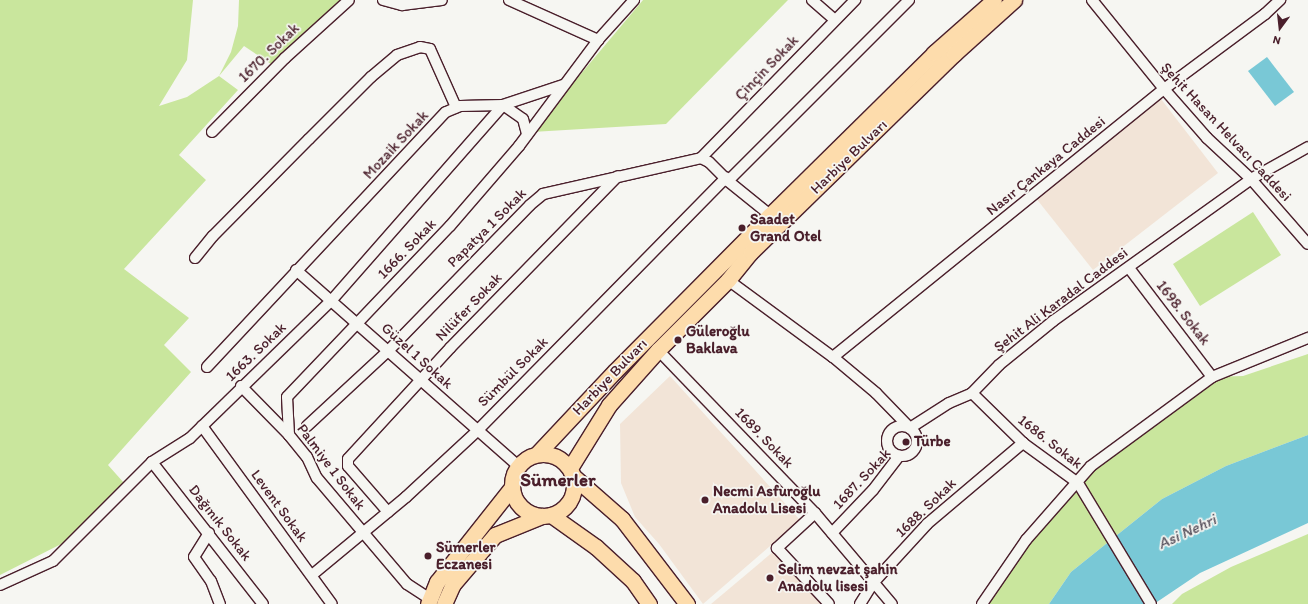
<!DOCTYPE html>
<html>
<head>
<meta charset="utf-8">
<style>
  body { margin:0 }
  #map { position:relative; width:1308px; height:604px; overflow:hidden; background:#f6f6f2; font-family:Itim,sans-serif }
  div>[style] { position:absolute }
  [style*='--x'] { left:calc(var(--x)*1px); top:calc(var(--y)*1px); width:calc(var(--w)*1px); rotate:calc(var(--a)*1deg) }
  .built>* { inset:0; background:#f2e4d7 }
  .green>* { inset:0; background:#c9e69d }
  .water>* { inset:0; background:#79c8d6 }
  .roads { filter:drop-shadow(1px 0 #4a1f2b) drop-shadow(-1px 0 #4a1f2b) drop-shadow(0 1px #4a1f2b) drop-shadow(0 -1px #4a1f2b) }
  .street>* { height:10px; margin:-5px; padding:0 5px; transform-origin:5px; border-radius:5px; background:#f6f6f2 }
  .street>.ring { margin:-5px; padding:0; box-sizing:content-box; background:none; border:10px solid #f6f6f2; border-radius:50% }
  .primary>* { height:15px; margin:-7.5px; padding:0 7.5px; transform-origin:7.5px; border-radius:7.5px; background:#fddcac }
  .primary>.ring { margin:-7.5px; padding:0; box-sizing:content-box; background:none; border:15px solid #fddcac; border-radius:50% }
  .dots>* { width:11px; height:11px; translate:-50% -50%; box-sizing:border-box; border:2px solid #f6f6f2; border-radius:50% }
  span { translate:-50% -50%; white-space:nowrap; text-align:center; line-height:1.15; -webkit-text-stroke:3.5px #f6f6f2; paint-order:stroke }
  .street-label { font-size:15px; color:#4a1f2b }
  .poi-label { font-size:15px; color:#4a1f2b; font-weight:700 }
  .left { translate:0 -50%; text-align:left }
  .water-label { font-size:16px; color:#58525e; font-style:italic }
  .district-label { font-size:19px; color:#4a1f2b; font-weight:700 }
  .north { position:absolute; left:1260px; top:8px; width:40px; height:40px; -webkit-text-stroke:3px #f6f6f2; paint-order:stroke; rotate:195deg; font-size:11px; font-weight:700; line-height:16px; text-align:center; color:#4a1f2b }
  .north::after { content:''; display:block; margin:auto; width:14px; height:18px; background:#4a1f2b; clip-path:polygon(50% 0,100% 100%,50% 72%,0 100%) }
</style>
</head>
<body>
<div id="map">
  <div class="built">
    <div style="clip-path:polygon(1161px 99px,1218px 173px,1093px 270px,1035px 197px)"></div>
    <div style="clip-path:polygon(670px 376px,800px 520px,703px 604px,659px 544px,635px 517px,621px 483px,620px 424px)"></div>
    <div style="clip-path:polygon(774px 551px,823px 604px,711px 604px)"></div>
  </div>
  <div class="green">
    <div style="clip-path:polygon(0 0,193px 0,187px 60px,159px 106px,187px 97px,219px 76px,231px 52px,238px 26px,239px 0,346px 0,271px 64px,244px 46px,219px 76px,238px 90px,179px 155px,206px 180px,124px 269px,189px 318px,164px 345px,191px 372px,108px 465px,124px 483px,73px 538px,0 575px)"></div>
    <div style="clip-path:polygon(643px 0,788px 0,666px 124px,532px 132px)"></div>
    <div style="clip-path:polygon(1253px 212px,1281px 255px,1200px 306px,1173px 264px)"></div>
    <div style="clip-path:polygon(1308px 354px,1308px 435px,1226px 466px,1162px 499px,1071px 572px,1049px 604px,989px 604px,1018px 560px,1091px 466px,1212px 377px,1243px 376px)"></div>
    <div style="clip-path:polygon(1308px 534px,1308px 604px,1172px 604px,1182px 594px,1231px 567px)"></div>
  </div>
  <div class="water">
    <div style="clip-path:polygon(1267px 57px,1294px 92px,1275px 106px,1248px 71px)"></div>
    <div style="clip-path:polygon(1308px 435px,1308px 523px,1200px 573px,1154px 604px,1049px 604px,1071px 572px,1162px 499px,1226px 466px)"></div>
  </div>
  <div class="roads">
    <div class="street">
      <div style="--x:383;--y:0;--w:20;--a:15"></div>
      <div style="--x:402;--y:5;--w:40;--a:-7.1"></div>
      <div style="--x:509;--y:0;--w:98;--a:24.2"></div>
      <div style="--x:812;--y:0;--w:30;--a:41"></div>
      <div style="--x:1092;--y:0;--w:114;--a:51"></div>
      <div style="--x:1164;--y:89;--w:65;--a:48.7"></div>
      <div style="--x:1207;--y:138;--w:60;--a:43"></div>
      <div style="--x:1251;--y:179;--w:86;--a:48.8"></div>
      <div style="--x:212;--y:132;--w:104;--a:-45.4"></div>
      <div style="--x:285;--y:58;--w:86;--a:-42.2"></div>
      <div style="--x:701;--y:158;--w:221;--a:-45.7"></div>
      <div style="--x:728;--y:181;--w:256;--a:-45"></div>
      <div style="--x:195;--y:258;--w:28;--a:-51"></div>
      <div style="--x:213;--y:236;--w:136;--a:-45.3"></div>
      <div style="--x:309;--y:139;--w:88;--a:-45"></div>
      <div style="--x:371;--y:77;--w:34;--a:-40"></div>
      <div style="--x:397;--y:55;--w:24;--a:-19"></div>
      <div style="--x:420;--y:47;--w:10;--a:11"></div>
      <div style="--x:430;--y:49;--w:64;--a:65.9"></div>
      <div style="--x:1129;--y:268;--w:137;--a:52.7"></div>
      <div style="--x:296;--y:270;--w:296;--a:41.4"></div>
      <div style="--x:728;--y:280;--w:130;--a:36.3"></div>
      <div style="--x:833;--y:357;--w:56;--a:39.9"></div>
      <div style="--x:876;--y:393;--w:49;--a:45.8"></div>
      <div style="--x:910;--y:428;--w:46;--a:-32.7"></div>
      <div style="--x:949;--y:403;--w:25;--a:-23"></div>
      <div style="--x:972;--y:393;--w:39;--a:-46"></div>
      <div style="--x:999;--y:365;--w:70;--a:-39.2"></div>
      <div style="--x:1053;--y:321;--w:244;--a:-35.6"></div>
      <div style="--x:1251;--y:179;--w:65;--a:-29.3"></div>
      <div style="--x:658;--y:350;--w:226;--a:46.1"></div>
      <div style="--x:815;--y:513;--w:119;--a:49.8"></div>
      <div style="--x:833;--y:357;--w:426;--a:-39"></div>
      <div style="--x:1164;--y:89;--w:126;--a:-36.6"></div>
      <div style="--x:1265;--y:14;--w:21;--a:-43"></div>
      <div style="--x:207;--y:367;--w:349;--a:-46.9"></div>
      <div style="--x:446;--y:112;--w:15;--a:-23"></div>
      <div style="--x:460;--y:106;--w:43;--a:-1.3"></div>
      <div style="--x:503;--y:105;--w:63;--a:-18.4"></div>
      <div style="--x:241;--y:386;--w:69;--a:45.6"></div>
      <div style="--x:289;--y:435;--w:28;--a:51"></div>
      <div style="--x:307;--y:457;--w:23;--a:65"></div>
      <div style="--x:317;--y:478;--w:139;--a:49.7"></div>
      <div style="--x:407;--y:584;--w:27;--a:33"></div>
      <div style="--x:972;--y:393;--w:71;--a:44.4"></div>
      <div style="--x:1023;--y:443;--w:68;--a:36"></div>
      <div style="--x:1078;--y:483;--w:141;--a:58.9"></div>
      <div class="ring" style="left:887px;top:426px;width:20px;height:20px"></div>
      <div style="--x:202;--y:426;--w:220;--a:53.9"></div>
      <div style="--x:307;--y:426;--w:112;--a:-42.8"></div>
      <div style="--x:389;--y:350;--w:202;--a:-45.8"></div>
      <div style="--x:530;--y:205;--w:17;--a:-40"></div>
      <div style="--x:543;--y:194;--w:162;--a:-12.8"></div>
      <div style="--x:701;--y:158;--w:9;--a:27"></div>
      <div style="--x:709;--y:162;--w:27;--a:45"></div>
      <div style="--x:728;--y:181;--w:54;--a:39"></div>
      <div style="--x:289;--y:435;--w:38;--a:-93"></div>
      <div style="--x:287;--y:397;--w:236;--a:-46.4"></div>
      <div style="--x:450;--y:226;--w:106;--a:-49.2"></div>
      <div style="--x:519;--y:146;--w:132;--a:-53.3"></div>
      <div style="--x:598;--y:40;--w:54;--a:-48"></div>
      <div style="--x:152;--y:462;--w:180;--a:52"></div>
      <div style="--x:388;--y:512;--w:61;--a:-131"></div>
      <div style="--x:348;--y:466;--w:7;--a:-90"></div>
      <div style="--x:348;--y:459;--w:151;--a:-47.4"></div>
      <div style="--x:450;--y:348;--w:240;--a:-45.7"></div>
      <div style="--x:815;--y:513;--w:52;--a:137.4"></div>
      <div style="--x:777;--y:548;--w:76;--a:47.1"></div>
      <div style="--x:209;--y:533;--w:28;--a:122"></div>
      <div style="--x:194;--y:557;--w:29;--a:55"></div>
      <div style="--x:211;--y:581;--w:25;--a:69"></div>
      <div style="--x:832;--y:533;--w:59;--a:-46.4"></div>
      <div style="--x:873;--y:490;--w:43;--a:-52.6"></div>
      <div style="--x:312;--y:575;--w:122;--a:-39.7"></div>
      <div style="--x:406;--y:497;--w:98;--a:-42.9"></div>
      <div style="--x:478;--y:430;--w:354;--a:-45.5"></div>
      <div style="--x:0;--y:585;--w:58;--a:-24.4"></div>
      <div style="--x:53;--y:561;--w:140;--a:-45"></div>
      <div style="--x:152;--y:462;--w:45;--a:-32.3"></div>
      <div style="--x:190;--y:438;--w:197;--a:-44.2"></div>
      <div style="--x:331;--y:301;--w:261;--a:-48.7"></div>
      <div style="--x:503;--y:105;--w:24;--a:35"></div>
      <div style="--x:523;--y:119;--w:16;--a:75"></div>
      <div style="--x:860;--y:604;--w:25;--a:-58"></div>
      <div style="--x:873;--y:583;--w:80;--a:-47.5"></div>
      <div style="--x:927;--y:524;--w:126;--a:-40.2"></div>
      <div style="--x:982;--y:604;--w:78;--a:-55.5"></div>
      <div style="--x:1026;--y:540;--w:98;--a:-48.7"></div>
      <div style="--x:1091;--y:466;--w:150;--a:-36.3"></div>
      <div style="--x:1212;--y:377;--w:104;--a:-22.1"></div>
    </div>
    <div class="primary">
      <div class="ring" style="left:512px;top:454px;width:47px;height:47px"></div>
      <div style="--x:537;--y:454;--w:114;--a:-46.8"></div>
      <div style="--x:615;--y:371;--w:220;--a:-45.2"></div>
      <div style="--x:770;--y:215;--w:231;--a:-44.6"></div>
      <div style="--x:934;--y:53;--w:80;--a:-41.5"></div>
      <div style="--x:570;--y:468;--w:74;--a:-58.2"></div>
      <div style="--x:609;--y:405;--w:74;--a:-48.3"></div>
      <div style="--x:658;--y:350;--w:99;--a:-45"></div>
      <div style="--x:728;--y:280;--w:36;--a:-51"></div>
      <div style="--x:751;--y:252;--w:284;--a:-44.3"></div>
      <div style="--x:954;--y:54;--w:81;--a:-42"></div>
      <div style="--x:574;--y:477;--w:64;--a:41.2"></div>
      <div style="--x:622;--y:519;--w:107;--a:52.6"></div>
      <div style="--x:551;--y:515;--w:55;--a:35.4"></div>
      <div style="--x:596;--y:547;--w:50;--a:42.6"></div>
      <div style="--x:633;--y:581;--w:28;--a:55"></div>
      <div style="--x:428;--y:604;--w:24;--a:-68"></div>
      <div style="--x:437;--y:582;--w:121;--a:-51.7"></div>
      <div style="--x:444;--y:604;--w:22;--a:-66"></div>
      <div style="--x:453;--y:584;--w:65;--a:-49.4"></div>
      <div style="--x:495;--y:535;--w:51;--a:-22"></div>
    </div>
  </div>
  <div class="dots">
    <div style="left:742px;top:228px;background:#4a1f2b"></div>
    <div style="left:678px;top:340px;background:#4a1f2b"></div>
    <div style="left:906px;top:442px;background:#4a1f2b"></div>
    <div style="left:705px;top:500px;background:#4a1f2b"></div>
    <div style="left:428px;top:556px;background:#4a1f2b"></div>
    <div style="left:770px;top:578px;background:#4a1f2b"></div>
  </div>
  <div class="street-label">
    <span style="left:269px;top:53px;rotate:-44deg">1670. Sokak</span>
    <span style="left:767px;top:68px;rotate:-46deg">Çinçin Sokak</span>
    <span style="left:1226px;top:132px;rotate:47deg">Şehit Hasan Helvacı Caddesi</span>
    <span style="left:396px;top:145px;rotate:-47deg">Mozaik Sokak</span>
    <span style="left:849px;top:157px;rotate:-44deg">Harbiye Bulvarı</span>
    <span style="left:1046px;top:166px;rotate:-39deg">Nasır Çankaya Caddesi</span>
    <span style="left:487px;top:228px;rotate:-45deg">Papatya 1 Sokak</span>
    <span style="left:407px;top:249px;rotate:-46deg">1666. Sokak</span>
    <span style="left:1061px;top:300px;rotate:-37deg">Şehit Ali Karadal Caddesi</span>
    <span style="left:469px;top:307px;rotate:-46deg">Nilüfer Sokak</span>
    <span style="left:1183px;top:313px;rotate:52deg">1698. Sokak</span>
    <span style="left:256px;top:352px;rotate:-44deg">1663. Sokak</span>
    <span style="left:417px;top:356px;rotate:42deg">Güzel 1 Sokak</span>
    <span style="left:513px;top:372px;rotate:-45deg">Sümbül Sokak</span>
    <span style="left:610px;top:377px;rotate:-46deg">Harbiye Bulvarı</span>
    <span style="left:764px;top:438px;rotate:46deg">1689. Sokak</span>
    <span style="left:1050px;top:442px;rotate:38deg">1686. Sokak</span>
    <span style="left:331px;top:467px;rotate:53deg">Palmiye 1 Sokak</span>
    <span style="left:862px;top:479px;rotate:-47deg">1687. Sokak</span>
    <span style="left:279px;top:506px;rotate:54deg">Levent Sokak</span>
    <span style="left:926px;top:508px;rotate:-44deg">1688. Sokak</span>
    <span style="left:220px;top:523px;rotate:52deg">Dağınık Sokak</span>
  </div>
  <div class="poi-label">
    <span class="left" style="left:750px;top:228px">Saadet<br>Grand Otel</span>
    <span class="left" style="left:686px;top:340px">Güleroğlu<br>Baklava</span>
    <span class="left" style="left:914px;top:442px">Türbe</span>
    <span class="left" style="left:713px;top:500px">Necmi Asfuroğlu<br>Anadolu Lisesi</span>
    <span class="left" style="left:436px;top:556px">Sümerler<br>Eczanesi</span>
    <span class="left" style="left:778px;top:578px">Selim nevzat şahin<br>Anadolu lisesi</span>
  </div>
  <div class="water-label">
    <span style="left:1187px;top:532px;rotate:-25deg">Asi Nehri</span>
  </div>
  <div class="district-label">
    <span style="left:558px;top:480px">Sümerler</span>
  </div>
  <div class="north">N</div>
</div>
</body>
</html>
